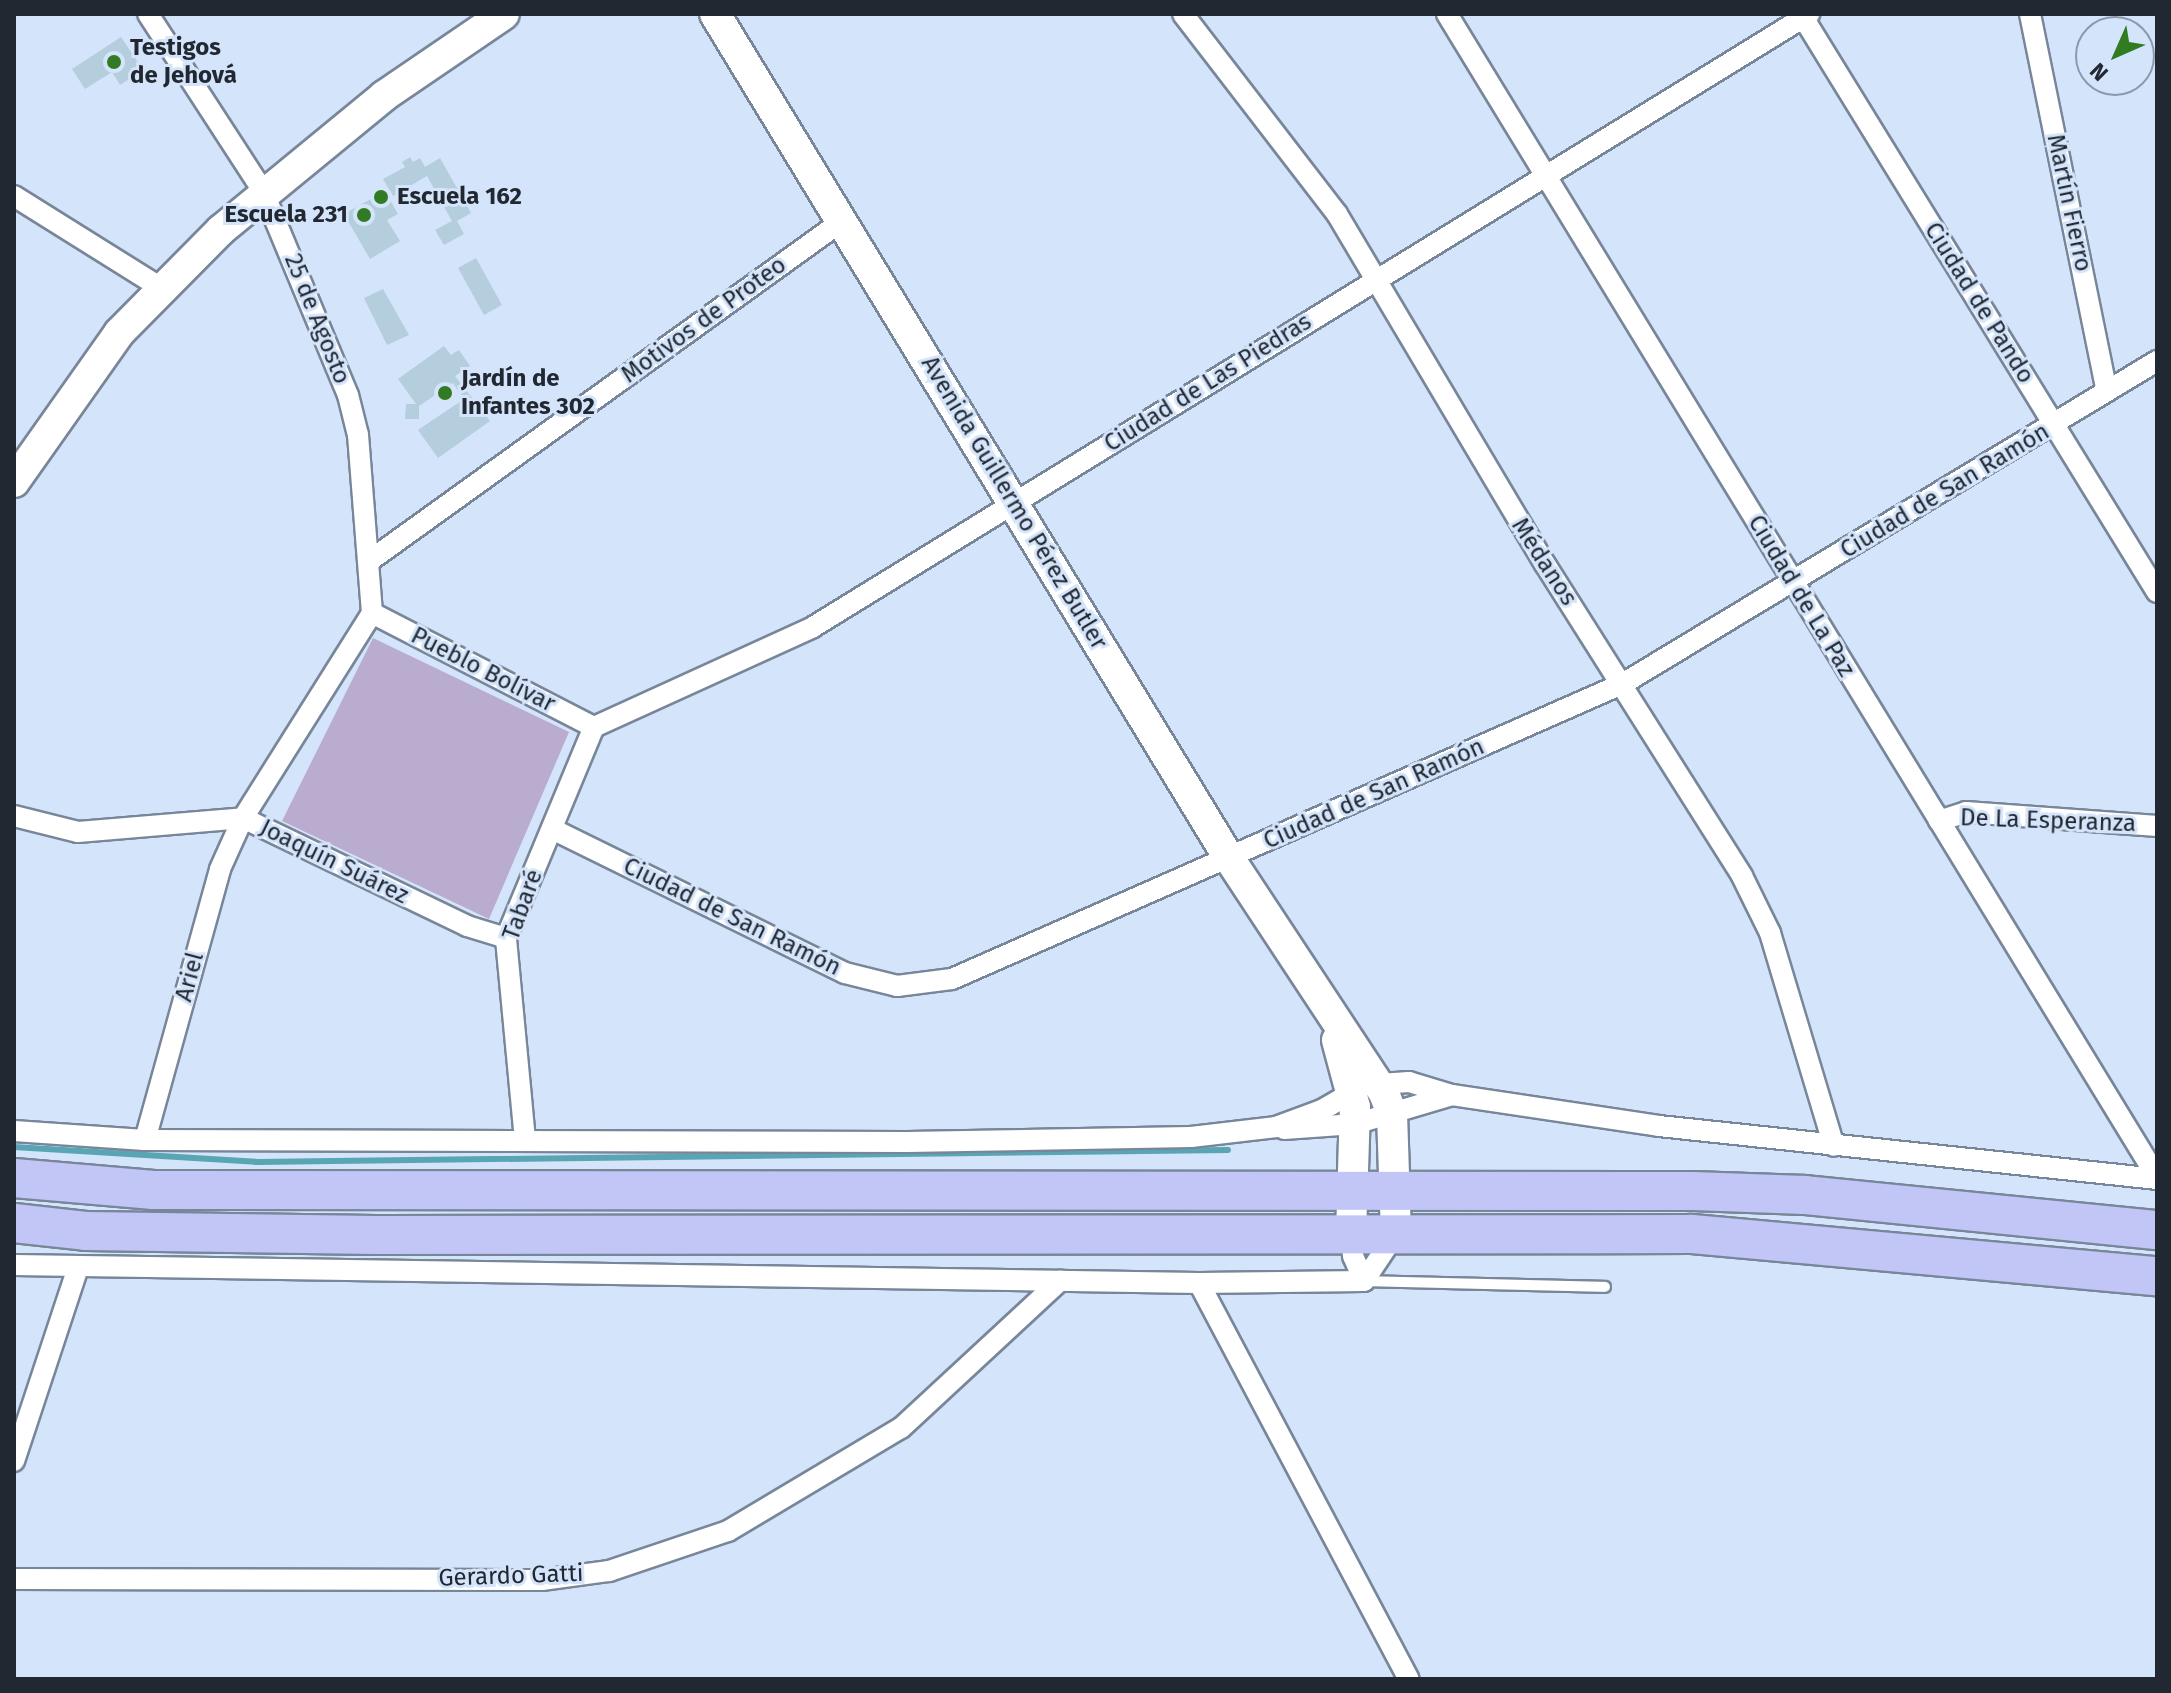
<!DOCTYPE html>
<html>
<head>
<meta charset="utf-8">
<style>
  body { margin:0 }
  #map { position:relative; width:2171px; height:1693px; overflow:hidden; background:#d4e4fa; font-family:"Fira Sans",sans-serif }
  div>[style] { position:absolute }
  [style*='--x'] { left:calc(var(--x)*1px); top:calc(var(--y)*1px); width:calc(var(--w)*1px); rotate:calc(var(--a)*1deg) }
  .green>* { inset:0; background:#baacce }
  .stream>* { height:6px; margin:-3px; padding:0 3px; transform-origin:3px; border-radius:3px; background:#59a5b3 }
  .building>* { inset:0; background:#b4cede }
  .roads { filter:drop-shadow(2px 0 #78869a) drop-shadow(-2px 0 #78869a) drop-shadow(0 2px #78869a) drop-shadow(0 -2px #78869a) }
  .lane>* { height:10px; margin:-5px; padding:0 5px; transform-origin:5px; border-radius:5px; background:#fff }
  .street>* { height:20px; margin:-10px; padding:0 10px; transform-origin:10px; border-radius:10px; background:#fff }
  .secondary>* { height:30px; margin:-15px; padding:0 15px; transform-origin:15px; border-radius:15px; background:#fff }
  .highway>* { height:38px; margin:-19px; padding:0 19px; transform-origin:19px; border-radius:19px; background:#c2c6f7 }
  .dots>* { width:22px; height:22px; translate:-50% -50%; box-sizing:border-box; border:4px solid #d4e4fa; border-radius:50% }
  span { translate:-50% -50%; white-space:nowrap; text-align:center; line-height:1.15; -webkit-text-stroke:6px #d4e4fa; paint-order:stroke }
  .poi-label { font-size:24px; color:#222831; font-weight:700 }
  .left { translate:0 -50%; text-align:left }
  .right { translate:-100% -50%; text-align:right }
  .street-label { font-size:24px; color:#222831 }
  .frame { position:absolute; inset:0; border:16px solid #222831; pointer-events:none }
  .north { position:absolute; left:2075px; top:16px; width:80px; height:80px; box-sizing:border-box; background:#d4e4fa; border:2px solid #8d99aa; border-radius:50%; rotate:225deg; font-size:22px; font-weight:700; line-height:32px; text-align:center; color:#222831 }
  .north::after { content:''; display:block; margin:auto; width:28px; height:36px; background:#317c23; clip-path:polygon(50% 0,100% 100%,50% 72%,0 100%) }
</style>
</head>
<body>
<div id="map">
  <div class="green">
    <div style="clip-path:polygon(373px 638px,569px 732px,489px 919px,282px 821px)"></div>
  </div>
  <div class="stream">
    <div style="--x:14;--y:1147;--w:242;--a:3.5"></div>
    <div style="--x:256;--y:1162;--w:972;--a:-0.71"></div>
  </div>
  <div class="building">
    <div style="clip-path:polygon(121px 37px,143px 70px,120px 85px,112px 72px,85px 89px,72px 69px)"></div>
    <div style="clip-path:polygon(410px 157px,413px 162px,420px 158px,425px 167px,440px 158px,471px 213px,457px 221px,464px 234px,444px 245px,435px 230px,452px 221px,427px 176px,393px 196px,383px 179px,405px 167px,402px 162px)"></div>
    <div style="clip-path:polygon(385px 191px,398px 214px,387px 220px,400px 241px,370px 259px,344px 214px)"></div>
    <div style="clip-path:polygon(476px 258px,502px 305px,484px 315px,458px 268px)"></div>
    <div style="clip-path:polygon(383px 289px,409px 335px,387px 345px,364px 298px)"></div>
    <div style="clip-path:polygon(444px 346px,451px 355px,459px 350px,470px 366px,455px 376px,490px 421px,438px 458px,418px 430px,464px 399px,453px 383px,419px 406px,419px 419px,405px 419px,406px 404px,416px 404px,398px 379px)"></div>
  </div>
  <div class="roads">
    <div class="lane">
      <div style="--x:1366;--y:1281;--w:239;--a:1.4"></div>
    </div>
    <div class="street">
      <div style="--x:148;--y:14;--w:211;--a:57"></div>
      <div style="--x:263;--y:191;--w:221;--a:67.4"></div>
      <div style="--x:348;--y:395;--w:41;--a:76"></div>
      <div style="--x:358;--y:435;--w:179;--a:85.5"></div>
      <div style="--x:1183;--y:14;--w:252;--a:52.4"></div>
      <div style="--x:1337;--y:214;--w:407;--a:59.3"></div>
      <div style="--x:1545;--y:564;--w:369;--a:57.7"></div>
      <div style="--x:1742;--y:876;--w:64;--a:63.8"></div>
      <div style="--x:1770;--y:933;--w:222;--a:73.3"></div>
      <div style="--x:1447;--y:14;--w:1363;--a:58.6"></div>
      <div style="--x:1801;--y:14;--w:679;--a:58.37"></div>
      <div style="--x:2030;--y:14;--w:385;--a:78.5"></div>
      <div style="--x:14;--y:196;--w:173;--a:32"></div>
      <div style="--x:372;--y:559;--w:579;--a:-35.72"></div>
      <div style="--x:372;--y:613;--w:250;--a:27.2"></div>
      <div style="--x:594;--y:727;--w:241;--a:-24.5"></div>
      <div style="--x:813;--y:627;--w:1170;--a:-31.61"></div>
      <div style="--x:14;--y:816;--w:66;--a:14"></div>
      <div style="--x:78;--y:832;--w:166;--a:-4.8"></div>
      <div style="--x:243;--y:818;--w:249;--a:25.7"></div>
      <div style="--x:467;--y:926;--w:41;--a:17.1"></div>
      <div style="--x:1939;--y:821;--w:28;--a:-18"></div>
      <div style="--x:1966;--y:812;--w:192;--a:4.2"></div>
      <div style="--x:552;--y:829;--w:326;--a:26.2"></div>
      <div style="--x:845;--y:973;--w:54;--a:14"></div>
      <div style="--x:897;--y:986;--w:55;--a:-7.3"></div>
      <div style="--x:952;--y:979;--w:734;--a:-23.77"></div>
      <div style="--x:1624;--y:683;--w:623;--a:-31.14"></div>
      <div style="--x:1284;--y:1129;--w:71;--a:-4"></div>
      <div style="--x:1355;--y:1124;--w:101;--a:-16.6"></div>
      <div style="--x:14;--y:1131;--w:131;--a:3.9"></div>
      <div style="--x:145;--y:1140;--w:762;--a:0.15"></div>
      <div style="--x:907;--y:1142;--w:284;--a:-1"></div>
      <div style="--x:1191;--y:1137;--w:86;--a:-6.7"></div>
      <div style="--x:1276;--y:1127;--w:49;--a:-20.3"></div>
      <div style="--x:1322;--y:1110;--w:50;--a:-30.2"></div>
      <div style="--x:1365;--y:1085;--w:44;--a:-3.9"></div>
      <div style="--x:1409;--y:1082;--w:45;--a:16.8"></div>
      <div style="--x:1452;--y:1095;--w:209;--a:8.5"></div>
      <div style="--x:1659;--y:1126;--w:501;--a:6.07"></div>
      <div style="--x:145;--y:1140;--w:281;--a:-74.5"></div>
      <div style="--x:220;--y:869;--w:56;--a:-65.7"></div>
      <div style="--x:243;--y:818;--w:242;--a:-57.8"></div>
      <div style="--x:525;--y:1140;--w:203;--a:-95.4"></div>
      <div style="--x:506;--y:938;--w:229;--a:-67.4"></div>
      <div style="--x:1351;--y:1233;--w:23;--a:85"></div>
      <div style="--x:1353;--y:1256;--w:27;--a:66"></div>
      <div style="--x:14;--y:1265;--w:1185;--a:0.87"></div>
      <div style="--x:1199;--y:1283;--w:165;--a:-0.7"></div>
      <div style="--x:1364;--y:1281;--w:58;--a:-56.3"></div>
      <div style="--x:1199;--y:1283;--w:448;--a:62.1"></div>
      <div style="--x:14;--y:1461;--w:201;--a:-71.7"></div>
      <div style="--x:14;--y:1579;--w:528;--a:0.11"></div>
      <div style="--x:542;--y:1580;--w:68;--a:-7.7"></div>
      <div style="--x:609;--y:1571;--w:126;--a:-18.6"></div>
      <div style="--x:728;--y:1531;--w:201;--a:-30.8"></div>
      <div style="--x:901;--y:1428;--w:217;--a:-42.8"></div>
    </div>
    <div class="secondary">
      <div style="--x:715;--y:14;--w:988;--a:58.66"></div>
      <div style="--x:1229;--y:858;--w:282;--a:56.6"></div>
      <div style="--x:1384;--y:1093;--w:22;--a:69"></div>
      <div style="--x:1392;--y:1114;--w:119;--a:88.1"></div>
      <div style="--x:14;--y:482;--w:182;--a:-54.8"></div>
      <div style="--x:119;--y:333;--w:145;--a:-45.3"></div>
      <div style="--x:221;--y:230;--w:211;--a:-39.4"></div>
      <div style="--x:384;--y:96;--w:145;--a:-34.3"></div>
      <div style="--x:1337;--y:1040;--w:69;--a:75"></div>
      <div style="--x:1355;--y:1107;--w:126;--a:91.8"></div>
    </div>
    <div class="highway">
      <div style="--x:14;--y:1178;--w:140;--a:4.9"></div>
      <div style="--x:153;--y:1190;--w:1540;--a:0.04"></div>
      <div style="--x:1693;--y:1191;--w:112;--a:2"></div>
      <div style="--x:1805;--y:1195;--w:354;--a:5.7"></div>
      <div style="--x:14;--y:1223;--w:72;--a:6.3"></div>
      <div style="--x:86;--y:1231;--w:290;--a:0.8"></div>
      <div style="--x:376;--y:1235;--w:1316;--a:-0.04"></div>
      <div style="--x:1692;--y:1234;--w:467;--a:5.2"></div>
    </div>
  </div>
  <div class="dots">
    <div style="left:114px;top:62px;background:#317c23"></div>
    <div style="left:381px;top:197px;background:#317c23"></div>
    <div style="left:364px;top:215px;background:#317c23"></div>
    <div style="left:445px;top:393px;background:#317c23"></div>
  </div>
  <div class="poi-label">
    <span class="left" style="left:130px;top:62px">Testigos<br>de Jehová</span>
    <span class="left" style="left:397px;top:197px">Escuela 162</span>
    <span class="right" style="left:348px;top:215px">Escuela 231</span>
    <span class="left" style="left:461px;top:393px">Jardín de<br>Infantes 302</span>
  </div>
  <div class="street-label">
    <span style="left:2069px;top:203px;rotate:78deg">Martín Fierro</span>
    <span style="left:1979px;top:303px;rotate:58deg">Ciudad de Pando</span>
    <span style="left:317px;top:319px;rotate:68deg">25 de Agosto</span>
    <span style="left:704px;top:320px;rotate:-36deg">Motivos de Proteo</span>
    <span style="left:1208px;top:383px;rotate:-32deg">Ciudad de Las Piedras</span>
    <span style="left:1945px;top:491px;rotate:-31deg">Ciudad de San Ramón</span>
    <span style="left:1014px;top:503px;rotate:59deg">Avenida Guillermo Pérez Butler</span>
    <span style="left:1544px;top:562px;rotate:57deg">Médanos</span>
    <span style="left:1801px;top:596px;rotate:59deg">Ciudad de La Paz</span>
    <span style="left:483px;top:670px;rotate:27deg">Pueblo Bolívar</span>
    <span style="left:1374px;top:794px;rotate:-24deg">Ciudad de San Ramón</span>
    <span style="left:2048px;top:821px;rotate:2deg">De La Esperanza</span>
    <span style="left:334px;top:862px;rotate:26deg">Joaquín Suárez</span>
    <span style="left:523px;top:905px;rotate:-70deg">Tabaré</span>
    <span style="left:732px;top:917px;rotate:26deg">Ciudad de San Ramón</span>
    <span style="left:190px;top:977px;rotate:-75deg">Ariel</span>
    <span style="left:511px;top:1576px;rotate:-2deg">Gerardo Gatti</span>
  </div>
  <div class="frame"></div>
  <div class="north">N</div>
</div>
</body>
</html>
